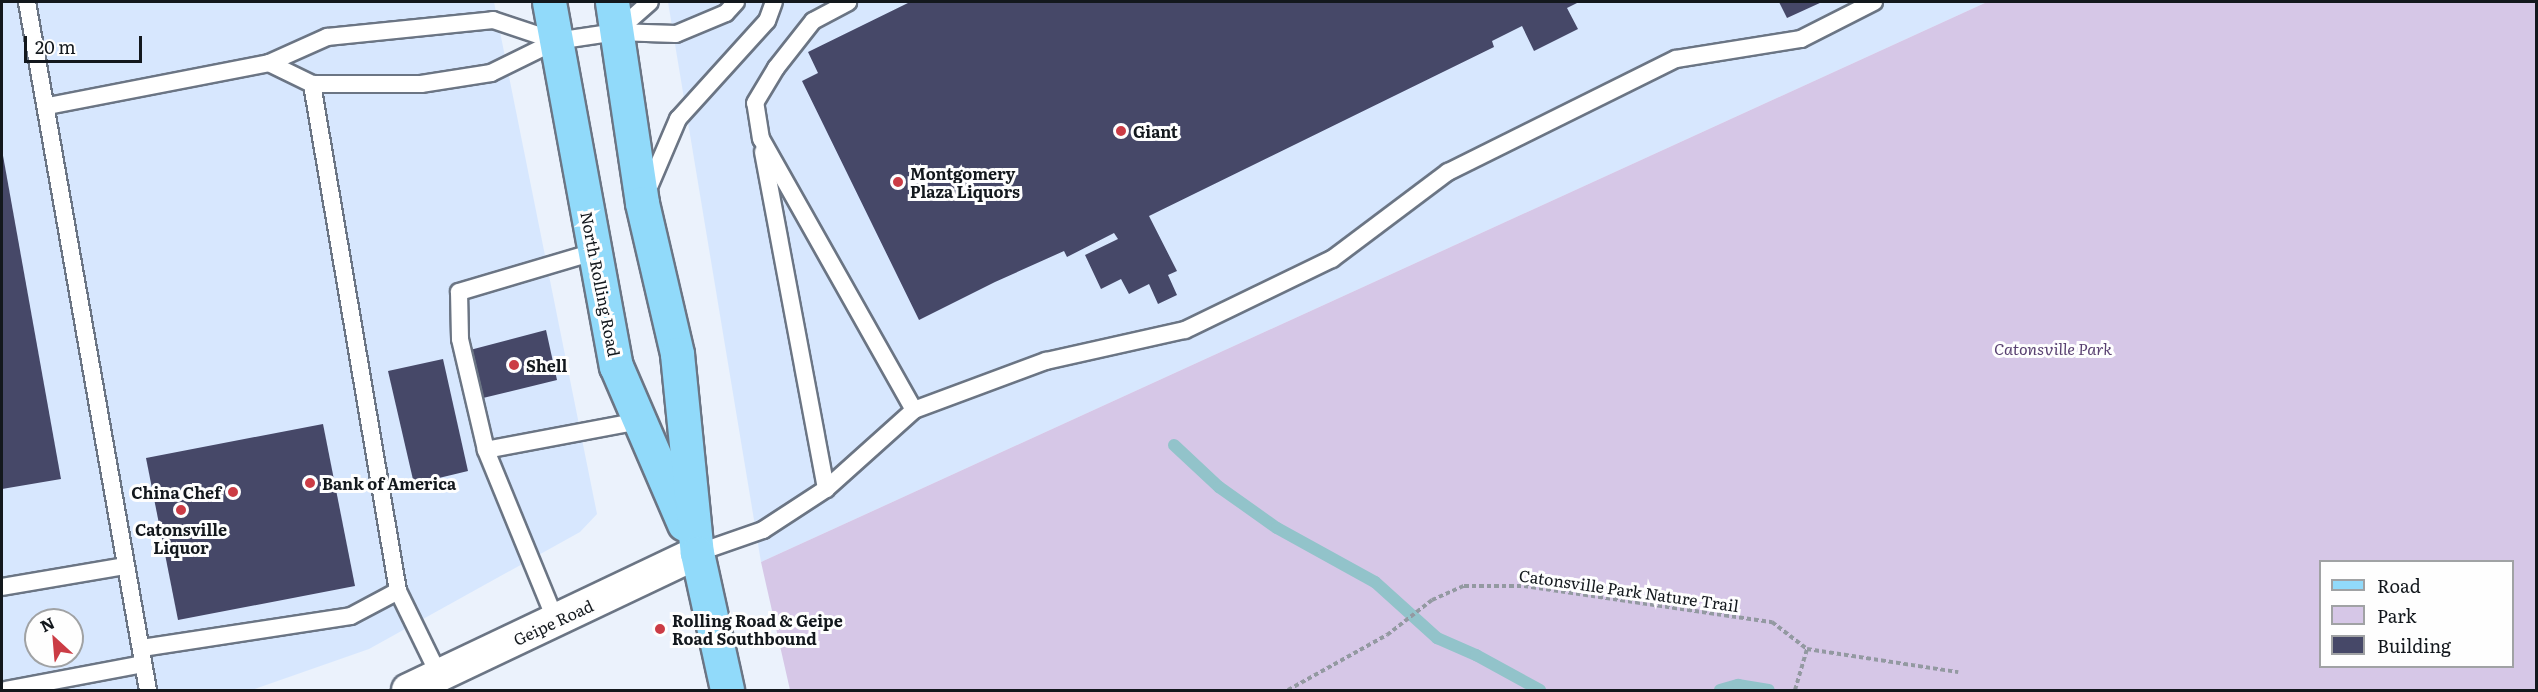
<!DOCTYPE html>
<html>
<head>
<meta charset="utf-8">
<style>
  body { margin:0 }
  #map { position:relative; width:2538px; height:692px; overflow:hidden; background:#ebf2fc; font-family:Literata,serif }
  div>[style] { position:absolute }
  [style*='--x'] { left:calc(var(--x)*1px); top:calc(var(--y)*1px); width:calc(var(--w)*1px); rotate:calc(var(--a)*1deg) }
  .built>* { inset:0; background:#d7e7fe }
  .green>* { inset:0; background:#d6c7e7 }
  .stream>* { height:12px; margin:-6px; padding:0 6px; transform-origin:6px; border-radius:6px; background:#92c3ca }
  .building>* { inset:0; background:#464868 }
  .path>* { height:4px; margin-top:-2px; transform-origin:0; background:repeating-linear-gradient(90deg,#9399a1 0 4.5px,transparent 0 7.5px) }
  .roads { filter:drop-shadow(2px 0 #6b7584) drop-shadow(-2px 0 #6b7584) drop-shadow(0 2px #6b7584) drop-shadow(0 -2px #6b7584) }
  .service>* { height:16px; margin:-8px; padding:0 8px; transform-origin:8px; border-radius:8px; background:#fff }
  .minor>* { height:32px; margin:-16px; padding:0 16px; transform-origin:16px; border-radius:16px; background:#fff }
  .primary>* { height:33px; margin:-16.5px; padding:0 16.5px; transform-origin:16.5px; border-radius:16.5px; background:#91dafa }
  .dots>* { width:16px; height:16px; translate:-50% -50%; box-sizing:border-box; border:3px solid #fefefe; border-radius:50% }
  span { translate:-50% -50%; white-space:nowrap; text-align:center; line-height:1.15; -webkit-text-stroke:6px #fefefe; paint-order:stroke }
  .poi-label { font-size:16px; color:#13181d; font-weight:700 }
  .left { translate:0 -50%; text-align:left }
  .right { translate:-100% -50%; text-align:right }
  .street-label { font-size:16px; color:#13181d }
  .park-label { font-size:16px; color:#594171; font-style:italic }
  .frame { position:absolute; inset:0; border:3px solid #13181d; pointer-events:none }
  .legend { position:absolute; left:2319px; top:560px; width:195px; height:108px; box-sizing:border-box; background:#fefefe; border:2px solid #a0a2a4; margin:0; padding:8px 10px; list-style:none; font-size:18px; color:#13181d }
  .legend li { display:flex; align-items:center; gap:12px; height:30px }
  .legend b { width:30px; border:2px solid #a0a2a4 }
  .north { position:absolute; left:24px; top:608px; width:60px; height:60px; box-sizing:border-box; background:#fefefe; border:2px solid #a0a2a4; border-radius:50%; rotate:334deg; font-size:16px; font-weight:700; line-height:24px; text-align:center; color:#13181d }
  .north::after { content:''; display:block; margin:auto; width:21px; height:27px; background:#cb3c45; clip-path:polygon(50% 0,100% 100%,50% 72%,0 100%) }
  .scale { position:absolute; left:24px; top:36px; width:118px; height:27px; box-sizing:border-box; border:3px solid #13181d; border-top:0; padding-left:8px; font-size:18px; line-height:21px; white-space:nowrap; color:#13181d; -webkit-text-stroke:4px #fefefe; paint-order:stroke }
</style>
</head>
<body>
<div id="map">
  <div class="built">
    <div style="clip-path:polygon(evenodd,2px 2px,494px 2px,597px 514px,580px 532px,369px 649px,252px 690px,2px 690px,2px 2px,36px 620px,72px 620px,72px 656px,36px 656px,36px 620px)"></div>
    <div style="clip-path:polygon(668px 2px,1987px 2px,761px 562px)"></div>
  </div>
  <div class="green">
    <div style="clip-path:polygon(evenodd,1987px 2px,2536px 2px,2536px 690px,790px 690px,761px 562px,1987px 2px,2320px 562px,2512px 562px,2512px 666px,2320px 666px,2320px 562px)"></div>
  </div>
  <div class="stream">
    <div style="--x:1174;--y:445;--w:62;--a:43"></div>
    <div style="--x:1219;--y:487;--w:71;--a:35.3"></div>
    <div style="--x:1277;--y:528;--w:112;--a:28.9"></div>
    <div style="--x:1375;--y:582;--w:84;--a:42.1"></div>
    <div style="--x:1437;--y:638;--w:43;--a:23.6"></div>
    <div style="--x:1476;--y:655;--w:73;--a:28.7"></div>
    <div style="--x:1720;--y:690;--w:19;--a:-16"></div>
    <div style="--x:1738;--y:685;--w:31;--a:9"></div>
  </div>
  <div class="building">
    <div style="clip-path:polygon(910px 2px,1579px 2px,1567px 8px,1578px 29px,1534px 51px,1522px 26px,1492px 41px,1494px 47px,1149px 216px,1177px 271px,1168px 275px,1177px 295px,1158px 304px,1149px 284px,1129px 294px,1121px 279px,1101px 289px,1085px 255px,1118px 239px,1114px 233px,1067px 257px,1064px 251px,995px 282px,919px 320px,802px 81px,818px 73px,808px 52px)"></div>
    <div style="clip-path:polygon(1779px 2px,1822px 2px,1787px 18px)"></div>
    <div style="clip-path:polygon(2px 150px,61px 479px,2px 489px)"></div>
    <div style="clip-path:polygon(546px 330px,557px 380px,483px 398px,470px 350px)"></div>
    <div style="clip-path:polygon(443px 359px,468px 471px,414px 484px,388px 371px)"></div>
    <div style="clip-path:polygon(323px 424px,355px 586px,178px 620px,146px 458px)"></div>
  </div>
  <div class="path">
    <div style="--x:1288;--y:690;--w:113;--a:-29.1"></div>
    <div style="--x:1387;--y:635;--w:57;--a:-37.9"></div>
    <div style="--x:1432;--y:600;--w:35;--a:-24"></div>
    <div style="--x:1464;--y:586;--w:60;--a:0"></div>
    <div style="--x:1524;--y:586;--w:251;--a:8.3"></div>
    <div style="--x:1772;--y:622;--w:44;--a:37.6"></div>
    <div style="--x:1795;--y:690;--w:43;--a:-73.7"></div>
    <div style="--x:1807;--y:649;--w:153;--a:8.7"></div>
  </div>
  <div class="roads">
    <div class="service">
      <div style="--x:27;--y:2;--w:699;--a:80.03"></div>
      <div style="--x:616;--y:32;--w:45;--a:-41.4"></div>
      <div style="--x:269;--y:63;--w:48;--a:26"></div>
      <div style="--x:312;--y:84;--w:109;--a:0"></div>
      <div style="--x:421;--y:84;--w:71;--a:-8.9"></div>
      <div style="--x:491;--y:73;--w:72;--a:-26.2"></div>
      <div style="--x:556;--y:41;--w:61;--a:-8.5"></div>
      <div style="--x:616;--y:32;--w:60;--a:1.9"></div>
      <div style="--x:676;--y:34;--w:54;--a:-22.8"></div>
      <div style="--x:726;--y:13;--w:15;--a:-48"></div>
      <div style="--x:312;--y:84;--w:514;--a:80.37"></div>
      <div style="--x:398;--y:591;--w:93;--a:64"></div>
      <div style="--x:48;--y:106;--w:225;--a:-11"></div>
      <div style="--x:269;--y:63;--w:64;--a:-24.1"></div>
      <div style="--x:327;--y:37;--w:167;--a:-5.8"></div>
      <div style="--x:493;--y:20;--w:66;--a:18.4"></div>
      <div style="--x:763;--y:152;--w:343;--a:79.4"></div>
      <div style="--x:646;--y:194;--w:82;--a:-66.9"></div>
      <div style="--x:678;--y:119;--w:132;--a:-47.8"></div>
      <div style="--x:767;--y:21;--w:20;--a:-70"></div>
      <div style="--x:914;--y:410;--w:141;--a:-20.4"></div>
      <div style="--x:1046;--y:361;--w:142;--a:-12.6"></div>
      <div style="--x:1185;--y:330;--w:163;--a:-25.8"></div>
      <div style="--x:1332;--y:259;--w:145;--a:-36.9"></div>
      <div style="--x:1448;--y:172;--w:254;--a:-26.4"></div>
      <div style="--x:1676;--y:59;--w:127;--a:-9.1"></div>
      <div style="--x:1801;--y:39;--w:82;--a:-26.9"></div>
      <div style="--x:486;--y:450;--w:114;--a:-103.2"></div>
      <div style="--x:460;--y:339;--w:47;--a:-91.2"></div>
      <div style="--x:459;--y:292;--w:141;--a:-16.5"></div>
      <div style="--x:697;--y:553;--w:70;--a:-19.2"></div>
      <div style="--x:763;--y:530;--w:75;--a:-33.1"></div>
      <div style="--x:826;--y:489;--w:118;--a:-41.9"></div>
      <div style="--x:914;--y:410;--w:311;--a:-119.4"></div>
      <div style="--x:761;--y:139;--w:36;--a:-99"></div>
      <div style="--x:755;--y:103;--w:41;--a:-59"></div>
      <div style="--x:776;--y:68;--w:60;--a:-51.8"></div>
      <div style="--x:813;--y:21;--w:40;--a:-28"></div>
      <div style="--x:2;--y:587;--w:125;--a:-9.7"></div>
      <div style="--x:556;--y:621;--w:185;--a:-112.3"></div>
      <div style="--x:486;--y:450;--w:157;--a:-10.7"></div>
      <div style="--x:142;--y:648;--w:211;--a:-8.7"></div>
      <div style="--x:351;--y:616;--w:53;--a:-28"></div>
      <div style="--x:6;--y:690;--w:139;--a:-10.7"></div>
    </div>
    <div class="minor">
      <div style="--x:408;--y:690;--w:320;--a:-25.4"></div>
    </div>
    <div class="primary">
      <div style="--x:549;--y:2;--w:370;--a:79.6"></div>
      <div style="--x:616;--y:366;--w:172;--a:66.7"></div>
      <div style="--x:612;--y:2;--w:203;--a:81.5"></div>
      <div style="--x:642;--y:203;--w:155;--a:76.9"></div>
      <div style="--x:677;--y:354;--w:200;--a:84.3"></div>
      <div style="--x:697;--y:553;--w:140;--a:77.6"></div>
    </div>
  </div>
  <div class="dots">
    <div style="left:1121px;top:131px;background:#cb3c45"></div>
    <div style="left:898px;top:182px;background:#cb3c45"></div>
    <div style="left:514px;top:365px;background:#cb3c45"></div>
    <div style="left:310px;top:483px;background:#cb3c45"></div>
    <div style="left:233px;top:492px;background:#cb3c45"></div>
    <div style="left:181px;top:510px;background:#cb3c45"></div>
    <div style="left:660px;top:629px;background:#cb3c45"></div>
  </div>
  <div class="poi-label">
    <span class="left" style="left:1133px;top:131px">Giant</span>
    <span class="left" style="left:910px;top:182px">Montgomery<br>Plaza Liquors</span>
    <span class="left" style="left:526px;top:365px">Shell</span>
    <span class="left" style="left:322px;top:483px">Bank of America</span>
    <span class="right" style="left:221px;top:492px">China Chef</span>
    <span style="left:181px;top:538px">Catonsville<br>Liquor</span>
    <span class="left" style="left:672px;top:629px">Rolling Road &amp; Geipe<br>Road Southbound</span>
  </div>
  <div class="street-label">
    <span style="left:601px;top:284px;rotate:79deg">North Rolling Road</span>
    <span style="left:1629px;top:590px;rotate:8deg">Catonsville Park Nature Trail</span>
    <span style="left:553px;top:622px;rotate:-25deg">Geipe Road</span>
  </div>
  <div class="park-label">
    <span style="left:2053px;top:348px">Catonsville Park</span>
  </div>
  <div class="frame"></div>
  <ul class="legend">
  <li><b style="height:8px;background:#91dafa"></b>Road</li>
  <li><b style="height:16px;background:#d6c7e7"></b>Park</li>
  <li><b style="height:16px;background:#464868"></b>Building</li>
  </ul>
  <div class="north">N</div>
  <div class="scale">20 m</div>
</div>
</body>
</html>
